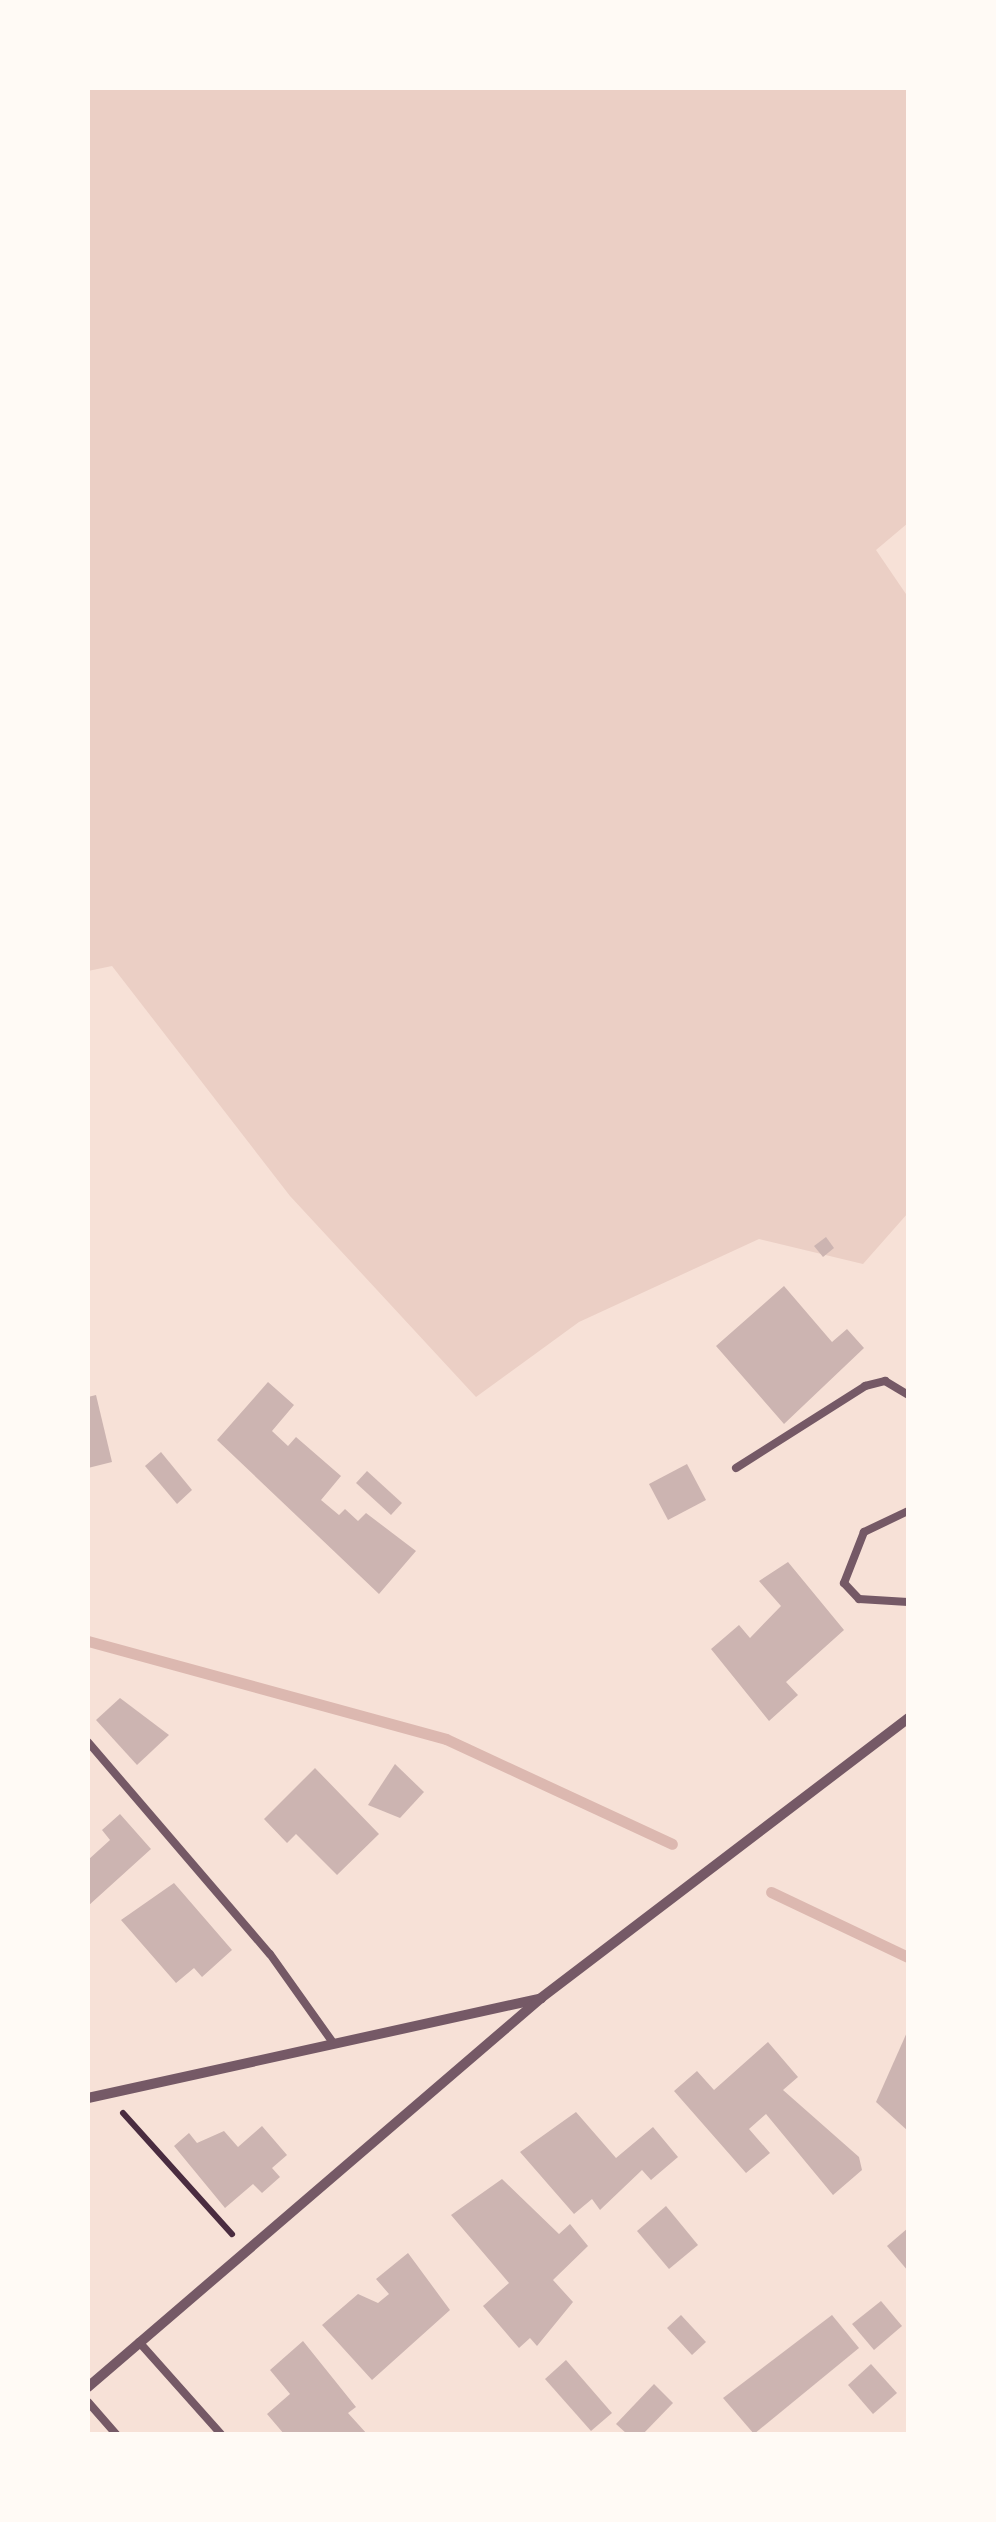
<!DOCTYPE html>
<html>
<head>
<meta charset="utf-8">
<style>
  body { margin:0 }
  #map { position:relative; width:996px; height:2522px; overflow:hidden; background:#f7e1d7; font-family:Poppins,sans-serif }
  div>[style] { position:absolute }
  [style*='--x'] { left:calc(var(--x)*1px); top:calc(var(--y)*1px); width:calc(var(--w)*1px); rotate:calc(var(--a)*1deg) }
  .green>* { inset:0; background:#ebcfc5 }
  .stream>* { height:11px; margin:-5.5px; padding:0 5.5px; transform-origin:5.5px; border-radius:5.5px; background:#dcb8b0 }
  .building>* { inset:0; background:#ccb4b1 }
  .path>* { height:6px; margin:-3px; padding:0 3px; transform-origin:3px; border-radius:3px; background:#4a2c40 }
  .service>* { height:8px; margin:-4px; padding:0 4px; transform-origin:4px; border-radius:4px; background:#755966 }
  .minor>* { height:10px; margin:-5px; padding:0 5px; transform-origin:5px; border-radius:5px; background:#755966 }
  span { translate:-50% -50%; white-space:nowrap; text-align:center; line-height:1.15; -webkit-text-stroke:10px #fffaf5; paint-order:stroke }
  .frame { position:absolute; inset:0; border:90px solid #fffaf5; pointer-events:none }
</style>
</head>
<body>
<div id="map">
  <div class="green">
    <div style="clip-path:polygon(88px 88px,908px 88px,908px 523px,876px 550px,908px 597px,908px 1213px,863px 1264px,759px 1239px,579px 1322px,476px 1397px,290px 1196px,112px 966px,88px 971px)"></div>
  </div>
  <div class="stream">
    <div style="--x:88;--y:1641;--w:371;--a:15.3"></div>
    <div style="--x:446;--y:1739;--w:249;--a:24.9"></div>
    <div style="--x:771;--y:1892;--w:152;--a:25.4"></div>
  </div>
  <div class="building">
    <div style="clip-path:polygon(826px 1237px,834px 1248px,823px 1257px,814px 1246px)"></div>
    <div style="clip-path:polygon(784px 1286px,832px 1342px,847px 1329px,864px 1348px,784px 1424px,716px 1346px)"></div>
    <div style="clip-path:polygon(268px 1382px,294px 1405px,272px 1431px,288px 1446px,296px 1437px,341px 1476px,321px 1500px,339px 1515px,345px 1509px,358px 1521px,366px 1513px,416px 1551px,379px 1594px,217px 1440px)"></div>
    <div style="clip-path:polygon(96px 1395px,112px 1462px,88px 1468px,88px 1397px)"></div>
    <div style="clip-path:polygon(161px 1452px,192px 1490px,177px 1504px,145px 1466px)"></div>
    <div style="clip-path:polygon(687px 1464px,706px 1500px,668px 1520px,649px 1484px)"></div>
    <div style="clip-path:polygon(367px 1471px,402px 1503px,391px 1515px,356px 1483px)"></div>
    <div style="clip-path:polygon(788px 1562px,844px 1630px,786px 1682px,798px 1695px,769px 1721px,711px 1649px,739px 1625px,750px 1638px,781px 1606px,759px 1581px)"></div>
    <div style="clip-path:polygon(120px 1698px,169px 1735px,137px 1765px,96px 1720px)"></div>
    <div style="clip-path:polygon(395px 1764px,424px 1792px,400px 1818px,368px 1805px)"></div>
    <div style="clip-path:polygon(315px 1768px,379px 1834px,337px 1875px,296px 1834px,287px 1843px,264px 1819px)"></div>
    <div style="clip-path:polygon(120px 1814px,151px 1849px,88px 1906px,88px 1860px,110px 1840px,102px 1830px)"></div>
    <div style="clip-path:polygon(174px 1883px,232px 1950px,202px 1977px,194px 1968px,176px 1983px,121px 1920px)"></div>
    <div style="clip-path:polygon(908px 2030px,908px 2131px,876px 2102px)"></div>
    <div style="clip-path:polygon(768px 2042px,798px 2077px,783px 2090px,859px 2157px,862px 2170px,833px 2195px,766px 2114px,749px 2129px,770px 2153px,746px 2173px,674px 2091px,697px 2071px,714px 2090px)"></div>
    <div style="clip-path:polygon(576px 2112px,616px 2158px,653px 2127px,678px 2157px,651px 2180px,642px 2170px,600px 2210px,592px 2199px,574px 2214px,520px 2152px)"></div>
    <div style="clip-path:polygon(262px 2126px,287px 2155px,272px 2168px,280px 2177px,262px 2193px,253px 2184px,225px 2208px,174px 2146px,189px 2133px,197px 2143px,224px 2131px,238px 2147px)"></div>
    <div style="clip-path:polygon(502px 2179px,559px 2234px,570px 2224px,588px 2246px,553px 2280px,573px 2302px,537px 2346px,530px 2338px,519px 2348px,483px 2306px,509px 2283px,451px 2215px)"></div>
    <div style="clip-path:polygon(666px 2206px,698px 2245px,669px 2269px,637px 2231px)"></div>
    <div style="clip-path:polygon(908px 2228px,908px 2271px,887px 2246px)"></div>
    <div style="clip-path:polygon(408px 2253px,450px 2310px,372px 2380px,322px 2325px,358px 2294px,378px 2303px,389px 2294px,376px 2279px)"></div>
    <div style="clip-path:polygon(881px 2301px,902px 2326px,874px 2350px,852px 2324px)"></div>
    <div style="clip-path:polygon(681px 2315px,706px 2342px,692px 2355px,667px 2328px)"></div>
    <div style="clip-path:polygon(832px 2315px,859px 2348px,754px 2434px,723px 2398px)"></div>
    <div style="clip-path:polygon(303px 2341px,356px 2407px,348px 2413px,367px 2434px,284px 2434px,267px 2414px,290px 2394px,270px 2370px)"></div>
    <div style="clip-path:polygon(566px 2360px,612px 2413px,591px 2431px,545px 2379px)"></div>
    <div style="clip-path:polygon(871px 2364px,897px 2393px,873px 2414px,848px 2385px)"></div>
    <div style="clip-path:polygon(654px 2384px,673px 2403px,643px 2434px,627px 2434px,616px 2424px)"></div>
  </div>
  <div class="path">
    <div style="--x:123;--y:2113;--w:163;--a:48"></div>
  </div>
  <div class="service">
    <div style="--x:736;--y:1468;--w:153;--a:-32.4"></div>
    <div style="--x:865;--y:1386;--w:21;--a:-14"></div>
    <div style="--x:885;--y:1381;--w:27;--a:31"></div>
    <div style="--x:908;--y:1511;--w:49;--a:154.5"></div>
    <div style="--x:864;--y:1532;--w:55;--a:111.4"></div>
    <div style="--x:844;--y:1583;--w:22;--a:47"></div>
    <div style="--x:859;--y:1599;--w:49;--a:3.5"></div>
    <div style="--x:88;--y:1742;--w:279;--a:49.4"></div>
    <div style="--x:270;--y:1954;--w:110;--a:54.6"></div>
    <div style="--x:139;--y:2342;--w:123;--a:48.3"></div>
    <div style="--x:88;--y:2402;--w:43;--a:48.8"></div>
  </div>
  <div class="minor">
    <div style="--x:88;--y:2098;--w:464;--a:-12.4"></div>
    <div style="--x:541;--y:1998;--w:462;--a:-37.3"></div>
    <div style="--x:88;--y:2387;--w:596;--a:-40.64"></div>
  </div>
  <div class="frame"></div>
</div>
</body>
</html>
